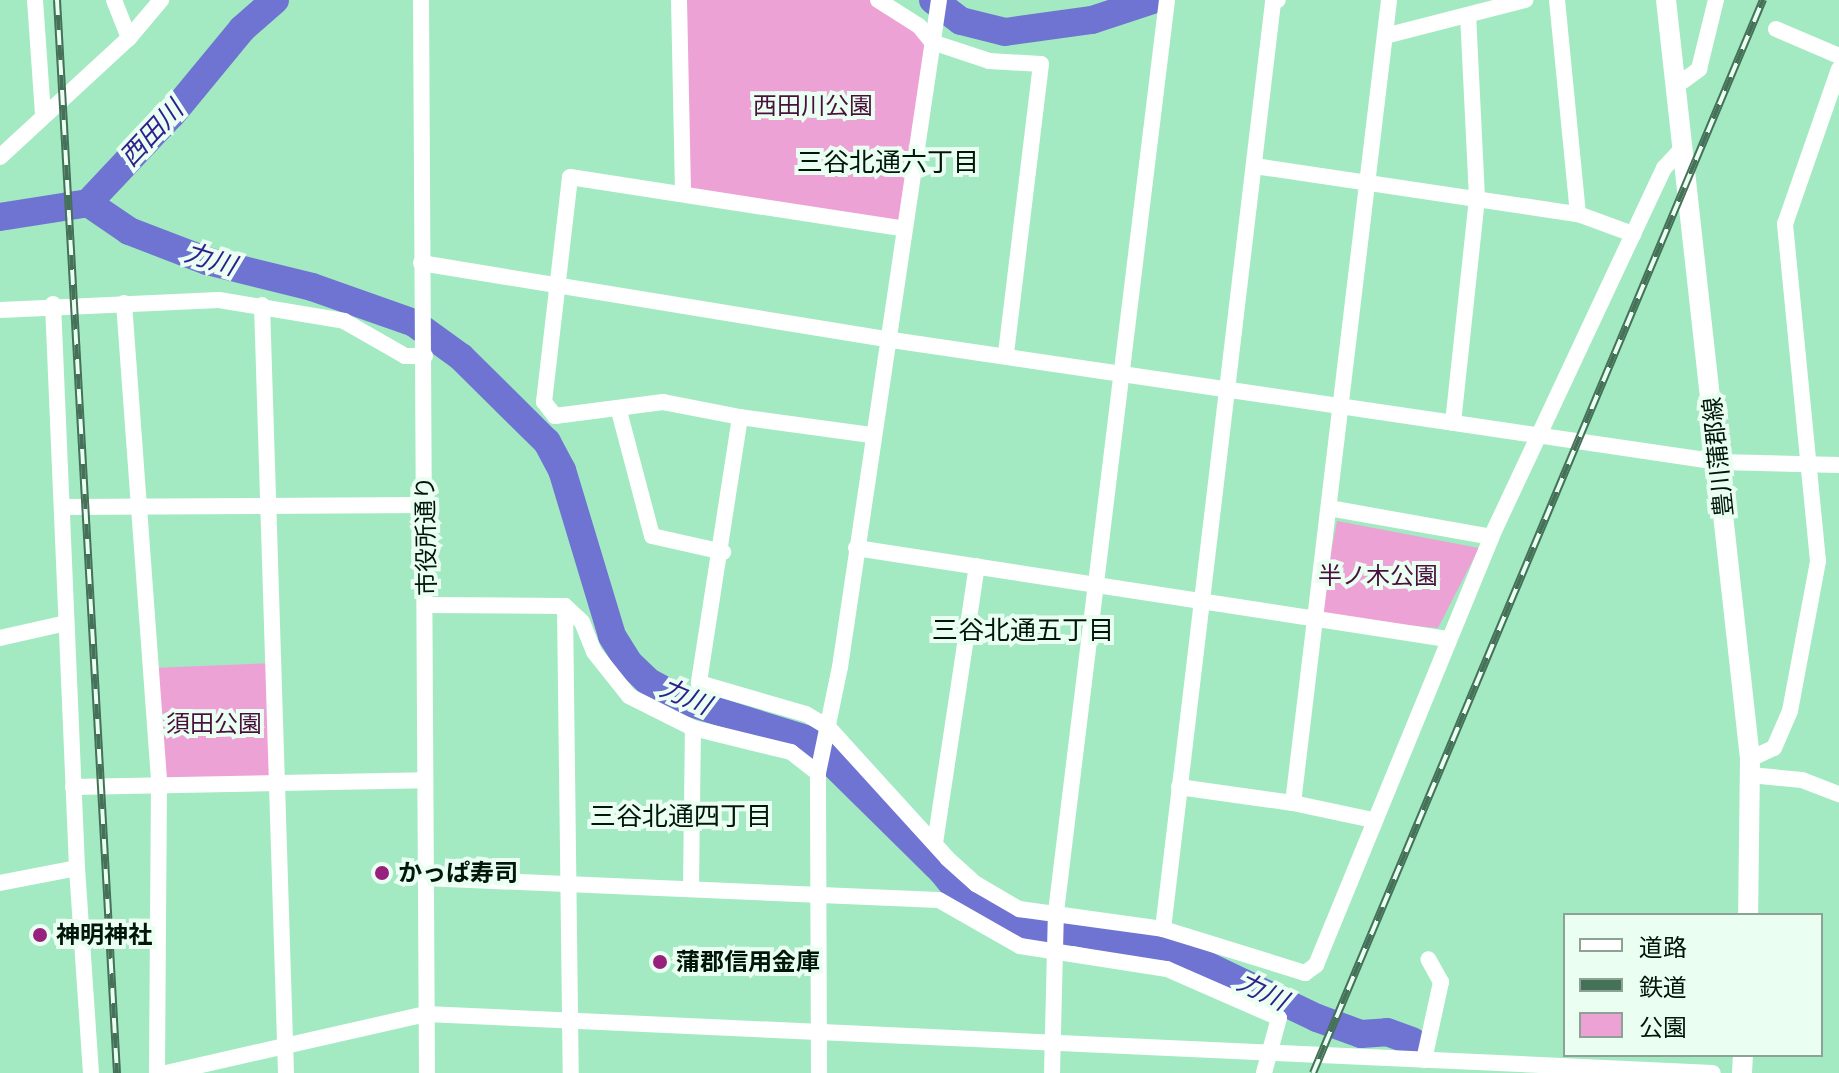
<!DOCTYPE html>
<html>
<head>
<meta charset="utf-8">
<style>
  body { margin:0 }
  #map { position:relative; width:1839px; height:1073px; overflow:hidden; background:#a3eac2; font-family:"Space Grotesk","Noto Sans JP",sans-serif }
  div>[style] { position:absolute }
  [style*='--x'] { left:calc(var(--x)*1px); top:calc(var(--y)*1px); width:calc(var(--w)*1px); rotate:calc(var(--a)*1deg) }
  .green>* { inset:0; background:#eda2d5 }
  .river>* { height:28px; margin:-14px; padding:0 14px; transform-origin:14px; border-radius:14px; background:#6f74d2 }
  .minor>* { height:16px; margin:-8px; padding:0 8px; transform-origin:8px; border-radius:8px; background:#fff }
  .major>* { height:20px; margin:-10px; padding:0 10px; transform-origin:10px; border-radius:10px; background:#fff }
  .rail>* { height:8px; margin-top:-4px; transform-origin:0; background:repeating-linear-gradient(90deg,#eafef2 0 15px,#467159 0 30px); box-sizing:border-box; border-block:2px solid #467159 }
  .dots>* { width:22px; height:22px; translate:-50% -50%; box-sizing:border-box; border:4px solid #eafef2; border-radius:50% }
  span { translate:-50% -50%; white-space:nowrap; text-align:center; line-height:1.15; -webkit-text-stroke:8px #eafef2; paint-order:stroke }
  .park-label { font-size:24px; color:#4a103c }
  .street-label { font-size:24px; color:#00170a }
  .poi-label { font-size:24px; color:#00170a; font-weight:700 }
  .left { translate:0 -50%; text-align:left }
  .water-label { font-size:26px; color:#2e1e8e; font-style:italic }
  .neighbourhood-label { font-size:26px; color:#00170a }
  .legend { position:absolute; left:1563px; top:913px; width:260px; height:144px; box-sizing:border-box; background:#eafef2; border:2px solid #8ca295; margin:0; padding:10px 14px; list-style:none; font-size:24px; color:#00170a }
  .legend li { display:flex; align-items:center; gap:16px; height:40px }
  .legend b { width:40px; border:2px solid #8ca295 }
</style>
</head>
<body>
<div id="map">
  <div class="green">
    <div style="clip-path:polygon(679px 0,878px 0,932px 42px,904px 229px,683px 192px)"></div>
    <div style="clip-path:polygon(1337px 521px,1479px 548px,1438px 628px,1319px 617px)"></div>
    <div style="clip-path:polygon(273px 663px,275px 781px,159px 782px,152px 668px)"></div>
  </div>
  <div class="river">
    <div style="--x:933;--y:0;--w:35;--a:37"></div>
    <div style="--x:961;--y:21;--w:45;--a:14"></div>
    <div style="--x:1005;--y:32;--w:88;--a:-7.9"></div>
    <div style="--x:1092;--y:20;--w:64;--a:-18.2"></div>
    <div style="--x:88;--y:203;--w:50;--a:34.3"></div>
    <div style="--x:129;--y:231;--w:84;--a:21"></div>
    <div style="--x:207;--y:261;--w:108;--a:13.9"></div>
    <div style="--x:312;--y:287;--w:108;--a:19.4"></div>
    <div style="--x:414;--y:323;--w:58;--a:35.9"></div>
    <div style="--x:461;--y:357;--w:121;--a:44.7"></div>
    <div style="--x:547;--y:442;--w:32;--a:62"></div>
    <div style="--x:562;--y:470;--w:173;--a:73.2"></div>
    <div style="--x:612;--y:636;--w:31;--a:58"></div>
    <div style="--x:628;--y:662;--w:29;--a:44"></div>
    <div style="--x:649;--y:682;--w:40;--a:28"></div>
    <div style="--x:684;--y:701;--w:131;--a:17.3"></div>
    <div style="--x:809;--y:740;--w:187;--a:44.6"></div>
    <div style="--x:942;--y:871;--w:43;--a:51.5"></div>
    <div style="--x:969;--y:905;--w:58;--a:27.9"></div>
    <div style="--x:1020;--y:932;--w:56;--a:0"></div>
    <div style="--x:1076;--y:932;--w:116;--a:12.5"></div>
    <div style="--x:1189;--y:957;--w:142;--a:25.5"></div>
    <div style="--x:1317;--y:1018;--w:47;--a:20"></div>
    <div style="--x:1361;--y:1034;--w:26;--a:-4"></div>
    <div style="--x:1387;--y:1032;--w:27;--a:20"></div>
    <div style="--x:0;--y:217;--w:89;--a:-9"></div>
    <div style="--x:88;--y:203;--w:122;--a:-46.7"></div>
    <div style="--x:172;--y:114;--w:110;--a:-50.5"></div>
    <div style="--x:242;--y:29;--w:44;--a:-41.3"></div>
  </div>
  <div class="minor">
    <div style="--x:35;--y:0;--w:113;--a:86"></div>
    <div style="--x:114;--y:0;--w:41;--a:68.5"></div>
    <div style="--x:421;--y:0;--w:1073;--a:89.68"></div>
    <div style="--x:679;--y:0;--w:192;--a:88.8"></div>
    <div style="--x:878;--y:0;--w:49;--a:32.4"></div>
    <div style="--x:919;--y:26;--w:21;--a:51"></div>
    <div style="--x:932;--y:42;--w:60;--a:18.4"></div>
    <div style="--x:989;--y:61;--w:52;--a:3.3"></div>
    <div style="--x:1041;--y:64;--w:293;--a:96.9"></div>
    <div style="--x:1557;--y:0;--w:215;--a:84.4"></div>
    <div style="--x:1776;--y:29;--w:69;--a:23.2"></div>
    <div style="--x:1385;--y:36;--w:145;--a:-14.4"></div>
    <div style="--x:1676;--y:86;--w:29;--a:-36"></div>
    <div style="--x:1699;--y:69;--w:71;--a:-76.2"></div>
    <div style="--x:0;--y:157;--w:176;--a:-42.7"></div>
    <div style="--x:129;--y:38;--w:50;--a:-49.9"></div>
    <div style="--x:1255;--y:166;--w:327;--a:8.5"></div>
    <div style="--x:1578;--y:214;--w:59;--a:20"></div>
    <div style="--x:421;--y:263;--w:470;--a:9.3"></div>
    <div style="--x:885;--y:339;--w:843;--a:8.39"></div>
    <div style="--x:1719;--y:462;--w:120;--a:1.4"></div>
    <div style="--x:124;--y:303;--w:480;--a:85.8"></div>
    <div style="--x:159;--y:782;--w:291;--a:90.4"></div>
    <div style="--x:53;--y:304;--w:565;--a:87.56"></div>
    <div style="--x:77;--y:868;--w:205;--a:86.1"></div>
    <div style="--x:262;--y:305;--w:768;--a:88.21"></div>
    <div style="--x:0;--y:310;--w:219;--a:-2.6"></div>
    <div style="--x:219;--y:300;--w:127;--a:9.5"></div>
    <div style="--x:344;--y:321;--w:70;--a:29.8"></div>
    <div style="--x:405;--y:356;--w:20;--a:0"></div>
    <div style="--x:619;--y:411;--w:129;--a:75.2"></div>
    <div style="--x:652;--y:536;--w:73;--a:12.7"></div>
    <div style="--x:740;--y:417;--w:78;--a:-169"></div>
    <div style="--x:663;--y:402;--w:109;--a:172.6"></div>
    <div style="--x:555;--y:416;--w:18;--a:-128"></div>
    <div style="--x:544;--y:402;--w:226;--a:-83.4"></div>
    <div style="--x:570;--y:177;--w:338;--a:8.8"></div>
    <div style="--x:1453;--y:423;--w:226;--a:-83.9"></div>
    <div style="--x:1477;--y:198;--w:183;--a:-92.8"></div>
    <div style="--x:871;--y:435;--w:132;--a:-172.2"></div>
    <div style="--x:740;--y:417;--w:269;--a:98.8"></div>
    <div style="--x:699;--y:683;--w:111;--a:16.2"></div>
    <div style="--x:806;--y:714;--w:26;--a:31"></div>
    <div style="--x:828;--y:727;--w:178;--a:47.7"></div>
    <div style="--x:948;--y:859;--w:38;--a:42"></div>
    <div style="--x:976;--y:884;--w:50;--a:30.2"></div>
    <div style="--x:1019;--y:909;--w:145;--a:7.9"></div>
    <div style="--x:1163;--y:929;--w:149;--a:17.2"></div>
    <div style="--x:1305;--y:973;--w:14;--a:-36"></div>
    <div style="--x:1316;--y:965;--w:467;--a:-67.7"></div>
    <div style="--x:1493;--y:533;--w:403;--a:-64.9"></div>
    <div style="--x:1664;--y:168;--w:26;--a:-47"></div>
    <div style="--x:62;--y:507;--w:364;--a:-0.3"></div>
    <div style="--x:1329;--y:508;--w:165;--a:10.1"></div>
    <div style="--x:856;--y:548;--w:598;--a:8.75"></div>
    <div style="--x:427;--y:605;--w:138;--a:0.4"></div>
    <div style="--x:565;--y:606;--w:23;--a:43"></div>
    <div style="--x:582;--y:622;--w:32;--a:68"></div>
    <div style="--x:594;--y:652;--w:56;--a:51.5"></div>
    <div style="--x:629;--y:696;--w:72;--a:26.6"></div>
    <div style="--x:693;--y:728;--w:101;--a:13.8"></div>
    <div style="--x:791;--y:752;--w:34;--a:38"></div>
    <div style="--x:565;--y:606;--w:467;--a:89.3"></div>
    <div style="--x:0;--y:638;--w:68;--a:-12.8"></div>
    <div style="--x:1750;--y:759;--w:26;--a:-25"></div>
    <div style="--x:1774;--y:748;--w:40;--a:-66.6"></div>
    <div style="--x:1790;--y:711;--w:153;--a:-79.4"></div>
    <div style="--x:1818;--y:561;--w:339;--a:-95.6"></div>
    <div style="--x:1785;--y:224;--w:164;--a:-70.8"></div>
    <div style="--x:1750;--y:775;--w:52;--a:5.5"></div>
    <div style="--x:1802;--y:780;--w:40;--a:21"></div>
    <div style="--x:73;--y:787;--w:351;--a:-1.1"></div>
    <div style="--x:1179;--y:787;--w:115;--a:8"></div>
    <div style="--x:1373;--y:820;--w:82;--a:-168"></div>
    <div style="--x:1293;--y:803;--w:809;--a:-83.18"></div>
    <div style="--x:935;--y:843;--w:280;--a:-81.4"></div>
    <div style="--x:425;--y:878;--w:514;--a:2.45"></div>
    <div style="--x:939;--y:900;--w:93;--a:29.6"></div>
    <div style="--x:1020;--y:946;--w:149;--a:8.9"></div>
    <div style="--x:1167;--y:969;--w:122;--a:23.6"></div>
    <div style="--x:1279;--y:1018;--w:57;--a:105.3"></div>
    <div style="--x:0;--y:883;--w:78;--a:-11"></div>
    <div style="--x:691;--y:888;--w:160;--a:-89.3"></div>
    <div style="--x:1163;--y:929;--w:934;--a:-83.23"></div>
    <div style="--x:1273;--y:2;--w:5;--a:-22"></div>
    <div style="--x:1424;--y:1060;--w:80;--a:-77.7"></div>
    <div style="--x:1441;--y:982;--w:26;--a:-119"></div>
    <div style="--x:166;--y:1073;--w:267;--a:-12.8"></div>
    <div style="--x:426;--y:1014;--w:1288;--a:2.62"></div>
    <div style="--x:819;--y:1073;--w:300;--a:-90.2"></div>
    <div style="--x:818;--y:773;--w:108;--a:-78.3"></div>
    <div style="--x:840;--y:667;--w:674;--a:-81.56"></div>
    <div style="--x:1052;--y:1073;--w:161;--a:-88.6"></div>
    <div style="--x:1056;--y:912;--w:919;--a:-83.06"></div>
  </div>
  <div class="major">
    <div style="--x:1666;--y:0;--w:764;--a:83.68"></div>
    <div style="--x:1750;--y:759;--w:156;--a:90.7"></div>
    <div style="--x:1742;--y:1073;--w:18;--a:-87"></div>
  </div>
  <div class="rail">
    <div style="--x:57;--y:0;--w:1075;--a:86.8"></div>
    <div style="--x:1313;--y:1073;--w:1164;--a:-67.25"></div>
  </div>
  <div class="dots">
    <div style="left:382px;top:873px;background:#97217d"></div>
    <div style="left:40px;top:935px;background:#97217d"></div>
    <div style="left:660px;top:962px;background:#97217d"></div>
  </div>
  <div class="park-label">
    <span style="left:813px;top:106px">西田川公園</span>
    <span style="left:1378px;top:576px">半ノ木公園</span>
    <span style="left:214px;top:724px">須田公園</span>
  </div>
  <div class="street-label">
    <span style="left:1718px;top:457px;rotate:-96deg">豊川蒲郡線</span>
    <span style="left:426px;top:536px;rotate:-91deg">市役所通り</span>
  </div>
  <div class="poi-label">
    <span class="left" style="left:398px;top:873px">かっぱ寿司</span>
    <span class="left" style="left:56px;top:935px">神明神社</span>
    <span class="left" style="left:676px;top:962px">蒲郡信用金庫</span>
  </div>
  <div class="water-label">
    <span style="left:152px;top:134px;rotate:-47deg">西田川</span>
    <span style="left:210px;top:260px;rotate:17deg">力川</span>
    <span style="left:685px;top:697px;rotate:23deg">力川</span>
    <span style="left:1262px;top:992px;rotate:26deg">力川</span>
  </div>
  <div class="neighbourhood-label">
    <span style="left:888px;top:163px">三谷北通六丁目</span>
    <span style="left:1023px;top:631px">三谷北通五丁目</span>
    <span style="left:681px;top:817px">三谷北通四丁目</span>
  </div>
  <ul class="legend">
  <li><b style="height:10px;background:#fff"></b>道路</li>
  <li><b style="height:10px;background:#467159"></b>鉄道</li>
  <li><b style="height:22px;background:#eda2d5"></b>公園</li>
  </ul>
</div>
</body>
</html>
